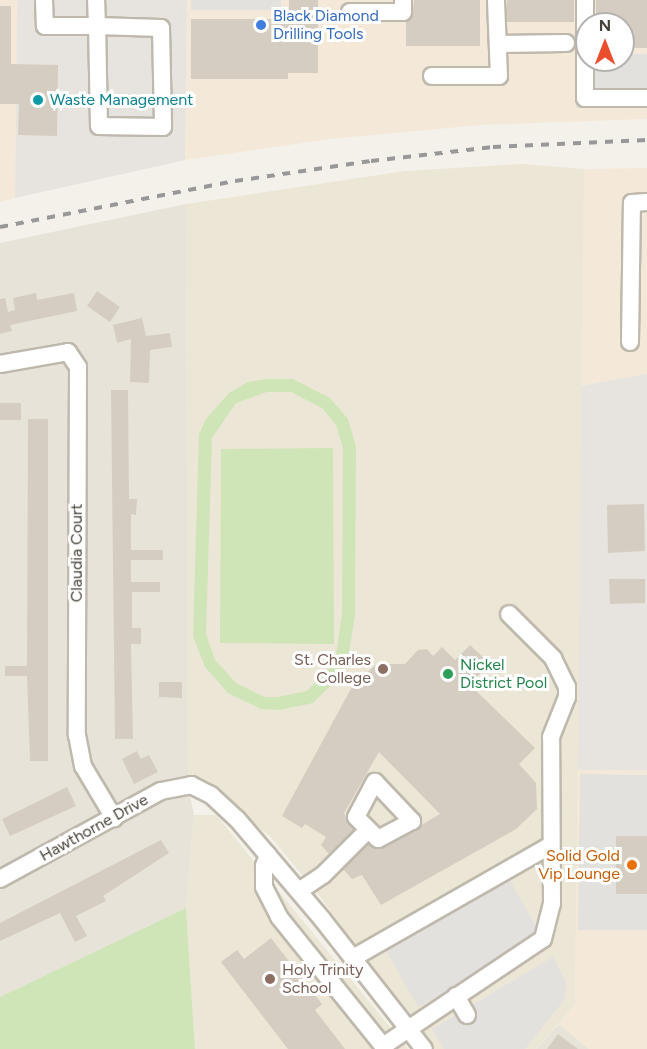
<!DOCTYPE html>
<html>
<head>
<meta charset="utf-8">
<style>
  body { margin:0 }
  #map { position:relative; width:647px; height:1049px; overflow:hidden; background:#f4f1ea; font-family:Figtree,sans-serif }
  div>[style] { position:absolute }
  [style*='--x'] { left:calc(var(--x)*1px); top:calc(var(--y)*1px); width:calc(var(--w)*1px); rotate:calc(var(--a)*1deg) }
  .residential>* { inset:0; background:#e7e3d9 }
  .commercial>* { inset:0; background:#f4e9d8 }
  .industrial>* { inset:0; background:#e7e3df }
  .education>* { inset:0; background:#ece6d6 }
  .green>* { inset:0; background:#cfe5b7 }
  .parking>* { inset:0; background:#e3e1de }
  .building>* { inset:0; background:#d5cdc1 }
  .roads { filter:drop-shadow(2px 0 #bfb9ad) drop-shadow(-2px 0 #bfb9ad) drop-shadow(0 2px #bfb9ad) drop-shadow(0 -2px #bfb9ad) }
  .minor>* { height:16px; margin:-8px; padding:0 8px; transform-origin:8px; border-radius:8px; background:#fff }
  .rail>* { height:4px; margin-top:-2px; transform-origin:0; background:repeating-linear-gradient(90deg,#989898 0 8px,transparent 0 16px) }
  .dots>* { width:16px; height:16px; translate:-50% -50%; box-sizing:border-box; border:3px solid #fff; border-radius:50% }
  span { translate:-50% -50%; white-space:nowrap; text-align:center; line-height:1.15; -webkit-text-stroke:6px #fff; paint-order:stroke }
  .shop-label { font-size:16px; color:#366cbe }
  .left { translate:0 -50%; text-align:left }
  .culture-label { font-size:16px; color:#0d838f }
  .street-label { font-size:16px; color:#474239 }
  .education-label { font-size:16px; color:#785e54 }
  .right { translate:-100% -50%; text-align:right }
  .leisure-label { font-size:16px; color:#27864d }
  .food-label { font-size:16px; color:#c56008 }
  .north { position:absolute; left:575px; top:12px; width:60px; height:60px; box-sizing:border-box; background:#fff; border:2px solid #b5b3b0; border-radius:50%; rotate:0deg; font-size:16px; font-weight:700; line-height:24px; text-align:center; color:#474239 }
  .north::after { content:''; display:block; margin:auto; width:21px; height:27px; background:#ea4e2c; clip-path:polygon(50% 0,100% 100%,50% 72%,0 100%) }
</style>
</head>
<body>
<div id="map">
  <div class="residential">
    <div style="clip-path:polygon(186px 204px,188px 785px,194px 815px,186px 908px,0 997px,0 243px)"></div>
    <div style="clip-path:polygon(559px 1024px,589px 1049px,536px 1049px)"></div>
  </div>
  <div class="commercial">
    <div style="clip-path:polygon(0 0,17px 0,15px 198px,0 202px)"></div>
    <div style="clip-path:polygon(evenodd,187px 0,647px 0,647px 119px,481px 125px,330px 139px,185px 160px,187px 0,587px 24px,623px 24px,623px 60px,587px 60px,587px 24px)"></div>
    <div style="clip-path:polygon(647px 168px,647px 374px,580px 386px,584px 169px)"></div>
    <div style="clip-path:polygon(577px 770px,647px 770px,647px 1049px,589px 1049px,559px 1024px,575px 1005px)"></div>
  </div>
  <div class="industrial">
    <div style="clip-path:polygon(17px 0,187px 0,185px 160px,15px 198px)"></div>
    <div style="clip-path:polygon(647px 374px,647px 770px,577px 770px,580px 386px)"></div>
  </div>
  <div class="education">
    <div style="clip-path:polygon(521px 164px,584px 169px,575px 1005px,536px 1049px,427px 1049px,322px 899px,269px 835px,197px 786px,188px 785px,186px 204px,405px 171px)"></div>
    <div style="clip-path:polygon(194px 815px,216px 815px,408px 1049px,195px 1049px,186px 908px)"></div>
  </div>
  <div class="green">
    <div style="clip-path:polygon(evenodd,266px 379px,293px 379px,330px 398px,348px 419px,356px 447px,355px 615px,348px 659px,339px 677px,313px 703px,279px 710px,261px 709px,228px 693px,205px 667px,193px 636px,199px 434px,206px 419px,229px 393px,248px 382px,266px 379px,267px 392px,291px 392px,322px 408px,336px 425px,343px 448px,342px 614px,336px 655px,328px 670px,307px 691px,278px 697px,264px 697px,236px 683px,215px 660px,206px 634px,212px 438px,236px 403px,267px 392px)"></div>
    <div style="clip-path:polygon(333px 448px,334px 644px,220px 643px,221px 449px)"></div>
    <div style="clip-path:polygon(186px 908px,195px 1049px,0 1049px,0 997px)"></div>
  </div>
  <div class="parking">
    <div style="clip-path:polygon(191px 0,281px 0,281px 10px,191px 10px)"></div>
    <div style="clip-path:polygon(576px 54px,587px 54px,587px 60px,623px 60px,623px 54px,647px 54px,647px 108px,576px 108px)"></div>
    <div style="clip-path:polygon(580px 774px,647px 775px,647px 836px,616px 836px,616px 894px,647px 894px,647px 930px,578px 930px)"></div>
    <div style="clip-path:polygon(509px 879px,542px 937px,418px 1007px,385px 949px)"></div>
    <div style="clip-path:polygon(553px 957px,566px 982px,565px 999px,525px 1049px,444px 1049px,432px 1029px)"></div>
  </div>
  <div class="building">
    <div style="clip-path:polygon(289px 0,318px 0,318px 73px,288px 73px,288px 79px,191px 79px,191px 19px,289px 19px)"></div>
    <div style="clip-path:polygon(414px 0,480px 0,480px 46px,406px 46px,406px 22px,412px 17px)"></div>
    <div style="clip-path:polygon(507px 0,574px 0,574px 22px,507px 22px)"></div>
    <div style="clip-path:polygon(596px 0,647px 0,647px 48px,623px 48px,623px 24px,596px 24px)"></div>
    <div style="clip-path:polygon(0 6px,11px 6px,11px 64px,58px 65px,57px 136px,18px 135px,19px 104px,0 104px)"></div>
    <div style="clip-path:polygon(97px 291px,120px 307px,110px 322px,87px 306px)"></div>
    <div style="clip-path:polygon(36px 293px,37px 300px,74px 293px,77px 311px,10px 325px,12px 331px,0 334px,0 299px,5px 298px,8px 312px,15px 310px,13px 298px)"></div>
    <div style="clip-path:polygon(142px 318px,146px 336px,170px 333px,172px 347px,150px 350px,149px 383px,130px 382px,131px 339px,117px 343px,113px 325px)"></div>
    <div style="clip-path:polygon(111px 390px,128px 390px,129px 499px,137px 499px,136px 515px,131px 514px,131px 550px,163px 550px,163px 560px,131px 560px,131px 582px,160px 582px,160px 592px,132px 592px,132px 628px,141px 628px,141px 644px,131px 644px,133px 739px,115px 739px)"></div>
    <div style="clip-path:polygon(0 403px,21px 403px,21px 420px,0 420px)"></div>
    <div style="clip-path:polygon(28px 419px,48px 419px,48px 761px,30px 761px,27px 676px,5px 676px,5px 666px,27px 666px)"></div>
    <div style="clip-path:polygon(644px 504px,645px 551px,608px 553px,607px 505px)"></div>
    <div style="clip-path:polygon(609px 579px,645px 579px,645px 603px,610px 604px)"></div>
    <div style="clip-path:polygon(470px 645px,490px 664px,469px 684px,535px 748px,519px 764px,536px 783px,537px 809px,516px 829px,381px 905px,362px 875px,352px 879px,343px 869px,369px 844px,383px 848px,440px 814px,379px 752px,344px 813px,354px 830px,329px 854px,321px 845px,326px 837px,305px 824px,302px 828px,282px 816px,354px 683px,377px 664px,405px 664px,418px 650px,427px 649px,433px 656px,442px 647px,455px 660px)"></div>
    <div style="clip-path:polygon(159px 682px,182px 682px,182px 698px,159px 697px)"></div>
    <div style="clip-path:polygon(137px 751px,141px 759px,149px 755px,158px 772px,134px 784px,122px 759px)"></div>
    <div style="clip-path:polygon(67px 787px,76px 806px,10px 836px,2px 819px)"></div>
    <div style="clip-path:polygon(616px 836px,647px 836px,647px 894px,616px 894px)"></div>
    <div style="clip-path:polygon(161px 840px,169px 853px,103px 896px,106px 901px,76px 916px,87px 936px,75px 942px,60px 913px,0 941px,0 923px)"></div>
    <div style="clip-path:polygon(271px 938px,322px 1004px,315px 1010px,345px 1049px,288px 1049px,221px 962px,237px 950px,244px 959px)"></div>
    <div style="clip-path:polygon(558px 1034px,578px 1049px,547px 1049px)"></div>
  </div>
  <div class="roads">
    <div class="minor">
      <div style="--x:44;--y:0;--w:26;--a:88"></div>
      <div style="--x:45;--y:26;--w:52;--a:0"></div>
      <div style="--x:97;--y:26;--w:64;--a:1.8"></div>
      <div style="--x:161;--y:28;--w:99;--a:88.8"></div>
      <div style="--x:163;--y:127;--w:64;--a:-179.1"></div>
      <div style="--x:99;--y:126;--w:100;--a:-91.1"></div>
      <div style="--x:97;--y:26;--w:26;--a:-92"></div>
      <div style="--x:585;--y:0;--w:98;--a:90"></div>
      <div style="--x:585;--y:98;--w:62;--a:0"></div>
      <div style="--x:350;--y:12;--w:53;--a:0"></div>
      <div style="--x:403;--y:12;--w:12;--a:-90"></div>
      <div style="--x:498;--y:44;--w:68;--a:-0.8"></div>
      <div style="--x:432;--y:76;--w:67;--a:0"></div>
      <div style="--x:499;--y:76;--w:76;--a:-92.3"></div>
      <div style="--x:630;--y:342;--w:139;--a:-89.2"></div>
      <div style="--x:632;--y:203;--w:15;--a:-4"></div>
      <div style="--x:0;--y:364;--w:69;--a:-10"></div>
      <div style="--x:68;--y:352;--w:18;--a:56"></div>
      <div style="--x:78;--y:367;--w:368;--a:90.2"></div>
      <div style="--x:77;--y:735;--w:32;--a:79"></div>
      <div style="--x:83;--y:766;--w:61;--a:59.2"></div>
      <div style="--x:375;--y:782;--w:54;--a:46.5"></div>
      <div style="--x:412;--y:821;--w:38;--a:152"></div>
      <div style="--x:378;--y:839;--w:31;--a:-135"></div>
      <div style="--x:356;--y:817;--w:40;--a:-62"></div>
      <div style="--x:268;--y:855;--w:12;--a:110"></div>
      <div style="--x:264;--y:866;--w:21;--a:90"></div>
      <div style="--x:264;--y:887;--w:34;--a:63"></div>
      <div style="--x:279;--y:917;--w:166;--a:51.1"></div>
      <div style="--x:383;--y:1046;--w:192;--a:-33.8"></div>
      <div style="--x:543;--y:939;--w:36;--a:-76"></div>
      <div style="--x:552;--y:904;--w:167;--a:-90.3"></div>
      <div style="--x:551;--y:737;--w:43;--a:-68.2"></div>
      <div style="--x:567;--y:697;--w:10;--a:-90"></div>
      <div style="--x:567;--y:687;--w:32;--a:-116"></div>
      <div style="--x:553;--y:658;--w:62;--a:-135"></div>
      <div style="--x:0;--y:879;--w:183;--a:-28.7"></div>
      <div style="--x:161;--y:791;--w:31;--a:-11"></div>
      <div style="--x:191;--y:785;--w:22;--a:27"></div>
      <div style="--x:211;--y:795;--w:35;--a:43"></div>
      <div style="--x:237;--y:819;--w:131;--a:49.6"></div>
      <div style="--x:322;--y:919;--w:165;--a:51.9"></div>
      <div style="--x:299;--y:891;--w:29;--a:-34"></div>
      <div style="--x:323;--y:875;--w:64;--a:-45"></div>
      <div style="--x:353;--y:958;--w:228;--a:-29.7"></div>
      <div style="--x:456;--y:996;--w:22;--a:60"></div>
    </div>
  </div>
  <div class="rail">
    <div style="--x:0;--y:227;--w:239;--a:-11.1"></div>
    <div style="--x:235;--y:181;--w:137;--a:-8.4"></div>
    <div style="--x:371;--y:161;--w:123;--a:-6.5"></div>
    <div style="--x:493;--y:147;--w:154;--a:-2.6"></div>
  </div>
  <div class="dots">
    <div style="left:261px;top:25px;background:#3f7fe0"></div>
    <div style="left:38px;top:100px;background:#0f9aa8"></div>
    <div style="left:383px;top:669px;background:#8d6e63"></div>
    <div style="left:448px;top:674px;background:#2e9e5b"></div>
    <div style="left:632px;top:865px;background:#e8710a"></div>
    <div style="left:270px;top:979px;background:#8d6e63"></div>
  </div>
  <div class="shop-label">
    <span class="left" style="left:273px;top:25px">Black Diamond<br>Drilling Tools</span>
  </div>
  <div class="culture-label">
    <span class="left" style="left:50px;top:100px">Waste Management</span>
  </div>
  <div class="street-label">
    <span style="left:77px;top:553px;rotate:-90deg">Claudia Court</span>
    <span style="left:94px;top:828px;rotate:-29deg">Hawthorne Drive</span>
  </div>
  <div class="education-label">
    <span class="right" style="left:371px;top:669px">St. Charles<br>College</span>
    <span class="left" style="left:282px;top:979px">Holy Trinity<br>School</span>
  </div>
  <div class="leisure-label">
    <span class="left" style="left:460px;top:674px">Nickel<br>District Pool</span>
  </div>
  <div class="food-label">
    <span class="right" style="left:620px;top:865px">Solid Gold<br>Vip Lounge</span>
  </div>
  <div class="north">N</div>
</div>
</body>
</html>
